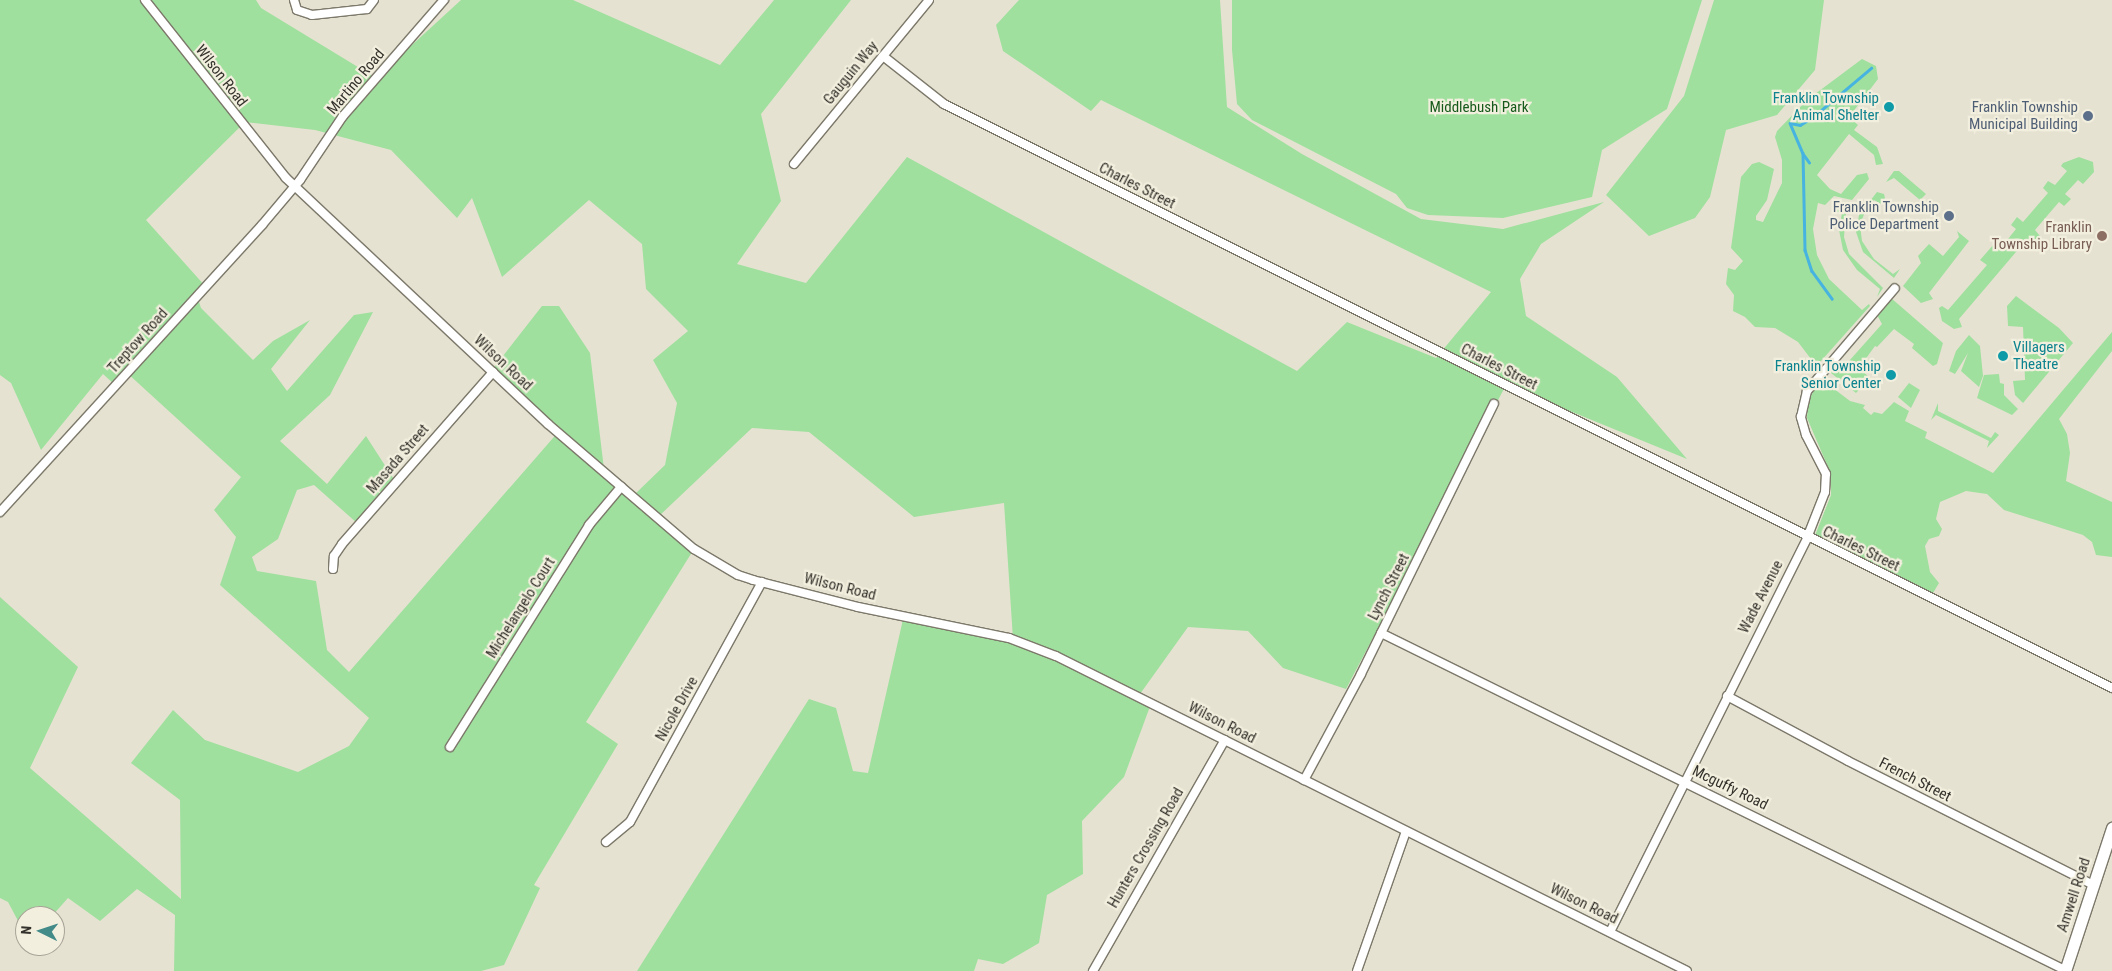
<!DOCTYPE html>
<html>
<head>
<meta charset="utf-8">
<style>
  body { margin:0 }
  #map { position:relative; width:2112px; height:971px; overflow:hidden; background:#e6e2d1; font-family:"Roboto Condensed",sans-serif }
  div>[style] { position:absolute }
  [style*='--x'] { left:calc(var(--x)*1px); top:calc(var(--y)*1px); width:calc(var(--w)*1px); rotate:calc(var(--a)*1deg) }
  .green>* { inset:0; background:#9fe09e }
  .stream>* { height:2.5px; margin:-1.25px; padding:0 1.25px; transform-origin:1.25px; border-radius:1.25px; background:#46b3e0 }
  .roads { filter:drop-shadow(1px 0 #7c786a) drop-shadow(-1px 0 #7c786a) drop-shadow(0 1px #7c786a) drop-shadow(0 -1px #7c786a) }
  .street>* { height:8px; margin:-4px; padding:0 4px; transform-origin:4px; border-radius:4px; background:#fff }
  .secondary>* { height:11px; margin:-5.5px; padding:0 5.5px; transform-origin:5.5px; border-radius:5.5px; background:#fff }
  .dots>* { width:14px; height:14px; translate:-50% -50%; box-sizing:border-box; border:2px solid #f3efde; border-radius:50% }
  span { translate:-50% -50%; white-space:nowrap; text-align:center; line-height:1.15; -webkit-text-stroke:4.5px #f3efde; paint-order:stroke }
  .street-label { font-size:15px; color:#34322c }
  .culture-label { font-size:15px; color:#0d838f }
  .right { translate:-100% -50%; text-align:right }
  .left { translate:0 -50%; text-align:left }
  .service-label { font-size:15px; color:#4e5e75 }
  .park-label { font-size:15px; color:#155a1b }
  .education-label { font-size:15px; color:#785e54 }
  .north { position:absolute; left:15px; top:906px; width:50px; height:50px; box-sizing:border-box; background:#f3efde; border:1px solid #a7a397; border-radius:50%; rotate:274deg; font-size:14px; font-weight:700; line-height:20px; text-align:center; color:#34322c }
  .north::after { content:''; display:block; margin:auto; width:18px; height:22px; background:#438b89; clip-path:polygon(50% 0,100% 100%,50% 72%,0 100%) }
</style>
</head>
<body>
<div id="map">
  <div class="green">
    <div style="clip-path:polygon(evenodd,0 0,256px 0,261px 8px,376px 78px,461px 0,573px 0,720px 65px,774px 0,851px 0,761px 114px,781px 201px,737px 264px,806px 283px,907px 157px,1297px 371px,1347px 322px,1436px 358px,1491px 292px,1101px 100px,1091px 111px,1003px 51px,996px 25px,1019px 0,1220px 0,1227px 107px,1302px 154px,1421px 219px,1503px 229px,1604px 202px,1541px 244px,1520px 279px,1526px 316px,1617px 377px,1687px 459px,1506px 385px,1346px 689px,1283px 668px,1248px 631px,1188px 627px,1140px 694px,1152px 701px,1124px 777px,1082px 821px,1083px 874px,1047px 895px,1039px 943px,1003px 964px,978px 959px,974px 971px,637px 971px,809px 699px,836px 708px,853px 771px,868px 773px,904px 615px,1013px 639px,1004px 503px,914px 517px,809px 432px,752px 428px,658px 517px,694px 549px,586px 722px,618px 744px,534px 885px,540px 888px,504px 965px,481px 971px,174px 971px,175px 915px,137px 889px,100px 921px,68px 898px,52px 916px,25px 916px,25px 934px,8px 902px,0 898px,0 597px,78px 667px,30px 768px,181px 899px,180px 800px,131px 763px,173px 710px,205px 740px,298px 772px,349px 746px,369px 718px,220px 585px,236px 537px,214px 510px,241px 477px,126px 372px,114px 384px,103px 374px,41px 450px,11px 383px,0 375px,0 0,245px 122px,315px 130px,391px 150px,457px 218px,472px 198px,502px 277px,589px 200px,642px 244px,646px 289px,688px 331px,653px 360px,677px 403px,665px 465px,634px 495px,604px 469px,590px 353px,559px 306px,542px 306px,492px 370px,560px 430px,349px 672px,327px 650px,316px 581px,257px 571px,252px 557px,278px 539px,297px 490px,314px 485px,357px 523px,395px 481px,366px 436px,327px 484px,280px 441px,330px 395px,373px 312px,354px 315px,287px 391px,271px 369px,310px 320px,273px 341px,253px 360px,201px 308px,198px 299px,206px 287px,146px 220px,245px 122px)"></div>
    <div style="clip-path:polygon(1232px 0,1702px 0,1667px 109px,1602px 150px,1592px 197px,1503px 218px,1428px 215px,1407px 208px,1396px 194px,1252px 120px,1237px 104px,1232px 50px)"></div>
    <div style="clip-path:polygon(1714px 0,1824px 0,1815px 70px,1777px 115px,1726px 130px,1710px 197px,1695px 218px,1649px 236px,1606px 195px,1684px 96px)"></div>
    <div style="clip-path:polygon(1862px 59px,1876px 66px,1878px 79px,1849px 117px,1858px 125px,1854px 130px,1877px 147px,1883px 164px,1876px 165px,1874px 155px,1849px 134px,1817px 175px,1830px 189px,1841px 194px,1857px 175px,1867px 173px,1869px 179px,1852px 200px,1834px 196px,1825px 205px,1818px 203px,1813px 229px,1817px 255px,1829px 279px,1862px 310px,1869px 304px,1870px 306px,1813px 370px,1811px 359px,1798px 342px,1775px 328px,1755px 327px,1745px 317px,1733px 311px,1734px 295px,1726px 284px,1728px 268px,1735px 270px,1743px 261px,1731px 248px,1741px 177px,1752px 164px,1759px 162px,1774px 169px,1767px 200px,1756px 216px,1756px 220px,1763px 222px,1782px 183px,1782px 160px,1775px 137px,1777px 131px,1807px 100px)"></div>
    <div style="clip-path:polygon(2079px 157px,2093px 162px,2094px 172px,2083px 184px,2078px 180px,2065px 194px,2071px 199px,2064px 206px,2059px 202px,2035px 230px,2040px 236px,2033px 244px,2027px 239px,1959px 319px,1962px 327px,1954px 329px,1942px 321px,1939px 308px,1942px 306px,1948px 310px,1987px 265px,1980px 260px,1994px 244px,2000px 249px,2016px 229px,2011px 225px,2017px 217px,2023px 222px,2048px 193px,2043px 188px,2048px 181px,2055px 185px,2067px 171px,2061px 166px,2063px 163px)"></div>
    <div style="clip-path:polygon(1894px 171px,1899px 171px,1926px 194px,1920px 200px,1894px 178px,1886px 182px)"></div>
    <div style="clip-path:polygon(1877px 192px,1884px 194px,1885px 198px,1881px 204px,1874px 200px,1866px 209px,1860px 225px,1862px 241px,1874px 259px,1893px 274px,1900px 269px,1894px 278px,1863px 252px,1856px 232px,1859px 215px)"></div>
    <div style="clip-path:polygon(1838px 208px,1846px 212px,1844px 237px,1849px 254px,1883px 288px,1877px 297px,1880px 289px,1857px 270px,1843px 250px,1839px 230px,1842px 213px,1835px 211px)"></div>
    <div style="clip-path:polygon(1957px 231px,1969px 241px,1929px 293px,1933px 299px,1921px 303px,1903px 286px,1921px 263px,1918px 256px,1929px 244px,1943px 256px,1959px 237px)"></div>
    <div style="clip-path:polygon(2016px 296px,2059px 328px,2073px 343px,2023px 403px,2015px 395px,2013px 381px,2025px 380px,2023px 327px,2008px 326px,2007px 306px)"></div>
    <div style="clip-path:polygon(1891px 298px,1943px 343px,1937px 364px,1933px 366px,1912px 348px,1914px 344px,1894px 329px,1877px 347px,1875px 346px,1859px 368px,1870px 378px,1856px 393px,1831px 373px,1831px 368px,1837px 366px,1841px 370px,1882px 324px,1877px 315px)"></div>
    <div style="clip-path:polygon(2112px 332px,2112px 351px,2059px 419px,2067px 434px,2070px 453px,2066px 481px,2112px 502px,2112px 557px,2096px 555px,2092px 542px,2083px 535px,2004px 510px,1987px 494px,1966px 491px,1940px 502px,1936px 519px,1942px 529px,1939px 536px,1929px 539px,1925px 546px,1930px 572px,1939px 583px,1933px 593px,1814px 538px,1831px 495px,1831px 474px,1807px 418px,1808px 402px,1816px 386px,1825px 382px,1850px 401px,1865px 405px,1863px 408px,1871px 415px,1874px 412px,1882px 414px,1894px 402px,1909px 411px,1905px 421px,1927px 432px,1925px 438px,1993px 473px)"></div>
    <div style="clip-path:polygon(1969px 335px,1980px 346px,1983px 376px,1979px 387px,1961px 371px,1968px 353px,1955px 374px,1949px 371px,1956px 351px)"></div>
    <div style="clip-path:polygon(1999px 374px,2000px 383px,2004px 384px,2004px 395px,2018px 409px,2012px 415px,1977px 398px,1984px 375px)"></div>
    <div style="clip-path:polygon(1909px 383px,1920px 390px,1911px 408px,1898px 397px)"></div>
    <div style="clip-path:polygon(1938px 403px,1938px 411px,1991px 438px,1995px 432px,1999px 435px,1987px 448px,1989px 441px,1936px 415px,1931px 420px)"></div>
  </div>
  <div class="stream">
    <div style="--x:1790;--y:123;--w:33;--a:67"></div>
    <div style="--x:1803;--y:153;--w:97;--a:88.8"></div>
    <div style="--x:1805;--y:250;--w:22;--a:72"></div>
    <div style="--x:1812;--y:271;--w:34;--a:54"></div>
    <div style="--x:1790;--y:123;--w:10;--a:11"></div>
    <div style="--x:1800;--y:125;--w:15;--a:-32"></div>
    <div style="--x:1813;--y:117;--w:76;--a:-40.2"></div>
    <div style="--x:1804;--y:155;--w:9;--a:54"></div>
  </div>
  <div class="roads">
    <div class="street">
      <div style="--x:145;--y:0;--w:227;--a:51.6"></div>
      <div style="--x:286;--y:178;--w:359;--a:43.2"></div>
      <div style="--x:548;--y:424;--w:192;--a:40.6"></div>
      <div style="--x:694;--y:549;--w:51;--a:30.6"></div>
      <div style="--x:738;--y:575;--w:16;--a:18"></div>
      <div style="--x:753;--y:580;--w:108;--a:14.4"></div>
      <div style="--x:858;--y:607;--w:154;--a:11.6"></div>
      <div style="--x:1009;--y:638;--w:50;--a:21"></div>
      <div style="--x:1056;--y:656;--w:705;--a:26.53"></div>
      <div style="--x:294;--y:0;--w:10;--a:73"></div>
      <div style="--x:297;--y:10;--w:16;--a:18"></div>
      <div style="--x:312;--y:15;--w:55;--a:-6.2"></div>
      <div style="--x:367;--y:9;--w:11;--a:-52"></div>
      <div style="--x:883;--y:56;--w:78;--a:38.2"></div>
      <div style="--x:944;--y:104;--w:1306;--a:26.57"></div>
      <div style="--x:794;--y:164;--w:212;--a:-50.5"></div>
      <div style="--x:0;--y:512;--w:389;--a:-47.6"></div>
      <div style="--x:262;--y:225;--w:59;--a:-49.8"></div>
      <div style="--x:300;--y:180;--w:77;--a:-56.1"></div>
      <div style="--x:343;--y:116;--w:154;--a:-49"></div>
      <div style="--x:333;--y:569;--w:13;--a:-86"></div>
      <div style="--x:334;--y:556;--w:14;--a:-56"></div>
      <div style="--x:342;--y:544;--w:229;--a:-48.7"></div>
      <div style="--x:1381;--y:633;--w:763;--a:26.23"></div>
      <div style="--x:1727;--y:696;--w:137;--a:28.2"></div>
      <div style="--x:1848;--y:761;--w:275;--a:26.8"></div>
      <div style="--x:450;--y:747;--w:262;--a:-57.9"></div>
      <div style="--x:589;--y:525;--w:50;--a:-49.9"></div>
      <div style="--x:1304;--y:780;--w:120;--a:-61.7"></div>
      <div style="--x:1361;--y:674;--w:301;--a:-63.8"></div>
      <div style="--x:606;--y:842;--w:31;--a:-40"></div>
      <div style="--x:630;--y:822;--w:274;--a:-61.2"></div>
      <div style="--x:1610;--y:932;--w:441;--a:-63.4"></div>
      <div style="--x:1807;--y:538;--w:49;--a:-68.6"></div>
      <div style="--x:1825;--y:492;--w:18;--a:-87"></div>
      <div style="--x:1826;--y:474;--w:44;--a:-117.1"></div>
      <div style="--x:1806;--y:435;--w:19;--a:-106"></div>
      <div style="--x:1801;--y:417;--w:27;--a:-77"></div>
      <div style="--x:1807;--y:391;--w:135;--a:-49.5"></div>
      <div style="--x:1093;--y:971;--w:266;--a:-60.3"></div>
      <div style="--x:1357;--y:971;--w:148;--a:-70.7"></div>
    </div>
    <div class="secondary">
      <div style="--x:2065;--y:971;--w:151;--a:-71.8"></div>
    </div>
  </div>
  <div class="dots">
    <div style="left:1889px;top:107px;background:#0f9aa8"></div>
    <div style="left:2088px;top:116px;background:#5c6f8a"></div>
    <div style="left:1949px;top:216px;background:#5c6f8a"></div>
    <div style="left:2102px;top:236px;background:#8d6e63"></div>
    <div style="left:2003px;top:356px;background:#0f9aa8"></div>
    <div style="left:1891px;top:375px;background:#0f9aa8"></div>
  </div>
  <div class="street-label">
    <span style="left:851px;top:73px;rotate:-51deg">Gauguin Way</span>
    <span style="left:221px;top:76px;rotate:52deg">Wilson Road</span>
    <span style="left:356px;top:82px;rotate:-50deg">Martino Road</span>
    <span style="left:1137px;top:186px;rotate:27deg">Charles Street</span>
    <span style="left:138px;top:341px;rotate:-48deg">Treptow Road</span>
    <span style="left:503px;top:363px;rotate:43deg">Wilson Road</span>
    <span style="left:1499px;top:367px;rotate:27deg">Charles Street</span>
    <span style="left:398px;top:459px;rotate:-49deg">Masada Street</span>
    <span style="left:1861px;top:549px;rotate:26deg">Charles Street</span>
    <span style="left:840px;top:587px;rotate:14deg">Wilson Road</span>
    <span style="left:1389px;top:587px;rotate:-63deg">Lynch Street</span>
    <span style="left:1761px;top:597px;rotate:-63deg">Wade Avenue</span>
    <span style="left:521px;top:608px;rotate:-58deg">Michelangelo Court</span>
    <span style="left:677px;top:709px;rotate:-61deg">Nicole Drive</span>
    <span style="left:1222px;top:723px;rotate:27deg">Wilson Road</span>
    <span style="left:1915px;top:780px;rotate:27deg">French Street</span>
    <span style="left:1730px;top:788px;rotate:26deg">Mcguffy Road</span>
    <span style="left:1146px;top:848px;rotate:-60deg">Hunters Crossing Road</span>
    <span style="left:2074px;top:895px;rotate:-72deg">Amwell Road</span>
    <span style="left:1584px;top:904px;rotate:26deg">Wilson Road</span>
  </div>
  <div class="culture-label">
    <span class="right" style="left:1879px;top:107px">Franklin Township<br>Animal Shelter</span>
    <span class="left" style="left:2013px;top:356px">Villagers<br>Theatre</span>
    <span class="right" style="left:1881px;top:375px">Franklin Township<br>Senior Center</span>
  </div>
  <div class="service-label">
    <span class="right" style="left:2078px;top:116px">Franklin Township<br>Municipal Building</span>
    <span class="right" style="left:1939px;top:216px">Franklin Township<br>Police Department</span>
  </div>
  <div class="park-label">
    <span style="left:1479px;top:108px">Middlebush Park</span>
  </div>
  <div class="education-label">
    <span class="right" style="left:2092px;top:236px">Franklin<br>Township Library</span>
  </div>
  <div class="north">N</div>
</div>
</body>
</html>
